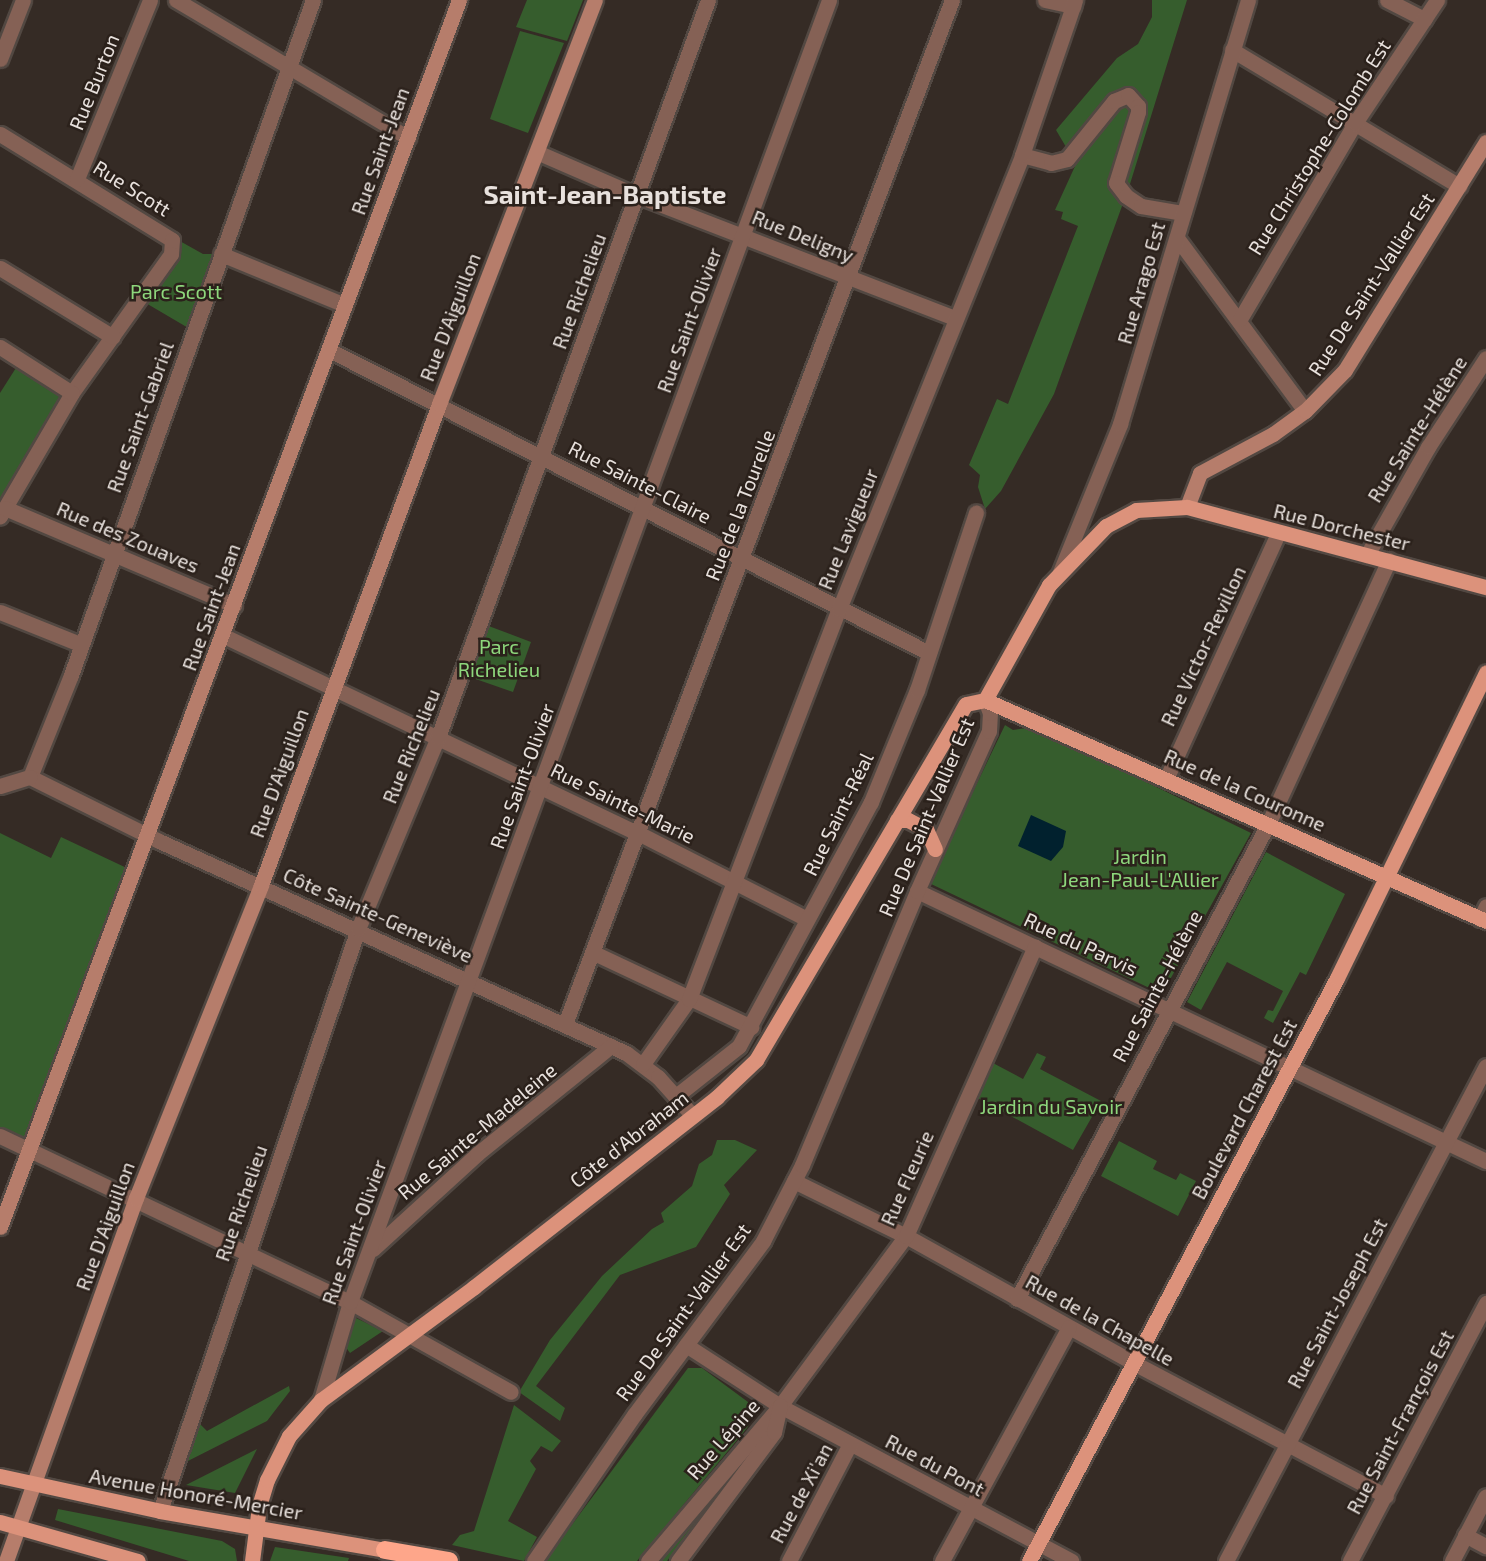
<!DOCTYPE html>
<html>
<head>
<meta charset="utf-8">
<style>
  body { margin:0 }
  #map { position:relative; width:1486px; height:1561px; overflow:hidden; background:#352b25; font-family:"Exo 2",sans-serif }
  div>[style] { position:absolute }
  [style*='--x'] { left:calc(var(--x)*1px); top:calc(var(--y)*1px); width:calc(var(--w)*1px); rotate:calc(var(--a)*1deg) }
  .green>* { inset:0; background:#365d2d }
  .water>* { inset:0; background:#01212e }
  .roads { filter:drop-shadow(2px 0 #524842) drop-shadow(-2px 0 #524842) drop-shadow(0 2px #524842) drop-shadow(0 -2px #524842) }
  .street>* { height:15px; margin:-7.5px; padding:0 7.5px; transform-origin:7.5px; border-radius:7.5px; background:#856155 }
  .secondary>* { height:15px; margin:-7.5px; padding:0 7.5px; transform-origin:7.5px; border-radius:7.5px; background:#b67d6b }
  .primary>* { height:15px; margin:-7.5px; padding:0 7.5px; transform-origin:7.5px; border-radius:7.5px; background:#dc927b }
  .highway>* { height:18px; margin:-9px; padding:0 9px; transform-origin:9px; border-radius:9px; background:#fea68a }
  span { translate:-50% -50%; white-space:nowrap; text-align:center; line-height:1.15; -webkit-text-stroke:5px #2b211b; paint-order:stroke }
  .street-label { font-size:20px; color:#e8e1dd }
  .park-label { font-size:20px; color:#8ed77c }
  .district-label { font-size:26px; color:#e8e1dd; font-weight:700 }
</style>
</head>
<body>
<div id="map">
  <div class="green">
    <div style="clip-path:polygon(527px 0,583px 0,567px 41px,516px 27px)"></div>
    <div style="clip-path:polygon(1152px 0,1187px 0,1130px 184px,1054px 394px,1001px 491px,985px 509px,978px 487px,980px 475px,969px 465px,997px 399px,1008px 404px,1078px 226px,1061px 219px,1063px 212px,1055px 210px,1076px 164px,1056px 130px,1117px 58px,1138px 44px,1152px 17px)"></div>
    <div style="clip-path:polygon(520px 31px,564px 43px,528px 133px,490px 119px)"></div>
    <div style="clip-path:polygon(178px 240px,203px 254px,221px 254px,190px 329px,139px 299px)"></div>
    <div style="clip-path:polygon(21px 360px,72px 393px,0 516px,0 393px)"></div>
    <div style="clip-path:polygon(486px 625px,531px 642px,513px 692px,467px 676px)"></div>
    <div style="clip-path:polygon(1005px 725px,1013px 730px,1033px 727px,1251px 833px,1162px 994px,929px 883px)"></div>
    <div style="clip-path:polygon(0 833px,51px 858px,61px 837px,131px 870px,29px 1150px,0 1136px)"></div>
    <div style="clip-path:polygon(1266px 852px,1345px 894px,1306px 975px,1300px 972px,1273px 1023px,1264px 1018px,1268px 1010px,1273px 1011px,1283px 991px,1227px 962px,1201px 1010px,1187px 1002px)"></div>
    <div style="clip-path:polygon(1037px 1053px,1046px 1057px,1040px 1069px,1101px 1101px,1073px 1150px,976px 1097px,991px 1062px,1023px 1079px)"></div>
    <div style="clip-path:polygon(717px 1140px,735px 1140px,757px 1150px,724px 1185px,730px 1194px,696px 1247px,620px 1275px,536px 1386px,565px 1408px,560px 1421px,519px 1392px,550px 1340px,602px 1276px,652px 1229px,664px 1222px,661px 1213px,692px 1186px,699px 1164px,712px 1155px)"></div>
    <div style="clip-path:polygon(1119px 1141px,1157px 1161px,1153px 1169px,1176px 1180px,1180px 1173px,1196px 1181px,1178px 1216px,1101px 1176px)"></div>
    <div style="clip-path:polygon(354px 1317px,383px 1331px,350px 1353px,345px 1346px)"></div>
    <div style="clip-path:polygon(688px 1368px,702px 1368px,748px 1402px,751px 1420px,747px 1428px,637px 1561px,545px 1561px)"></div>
    <div style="clip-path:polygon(289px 1386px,290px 1391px,267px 1421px,184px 1463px,197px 1421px,207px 1431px)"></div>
    <div style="clip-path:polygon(514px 1405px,561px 1441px,552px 1452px,541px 1446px,530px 1461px,536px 1469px,508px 1521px,537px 1537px,524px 1561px,452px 1545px,460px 1535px,474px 1531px)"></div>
    <div style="clip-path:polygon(769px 1427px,667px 1561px,656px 1561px)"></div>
    <div style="clip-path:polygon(257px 1449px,235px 1493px,186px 1485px)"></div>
    <div style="clip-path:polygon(58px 1509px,222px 1541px,235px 1549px,237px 1561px,189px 1561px,55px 1520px)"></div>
    <div style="clip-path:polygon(275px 1547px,349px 1558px,348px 1561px,270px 1561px)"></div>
  </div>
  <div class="water">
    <div style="clip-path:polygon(1031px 815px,1066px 831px,1063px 847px,1051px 861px,1018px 846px)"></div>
  </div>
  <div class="roads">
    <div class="street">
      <div style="--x:176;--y:0;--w:270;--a:30.7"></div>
      <div style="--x:1045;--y:0;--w:29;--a:12"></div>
      <div style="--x:1387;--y:0;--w:42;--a:27.2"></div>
      <div style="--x:1232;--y:50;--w:265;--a:30.9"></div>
      <div style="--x:0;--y:59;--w:63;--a:-68.7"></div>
      <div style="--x:0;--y:134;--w:202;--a:31.6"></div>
      <div style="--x:172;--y:240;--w:14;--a:94"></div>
      <div style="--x:171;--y:254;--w:171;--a:125.5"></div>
      <div style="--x:72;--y:393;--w:143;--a:120.3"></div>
      <div style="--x:537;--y:152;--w:108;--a:23.5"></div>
      <div style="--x:636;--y:195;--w:341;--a:21.1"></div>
      <div style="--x:1022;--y:155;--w:30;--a:15"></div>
      <div style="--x:1051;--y:163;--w:16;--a:-14"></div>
      <div style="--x:1067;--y:159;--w:75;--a:-51"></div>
      <div style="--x:1114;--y:101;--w:15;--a:-23"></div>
      <div style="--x:1128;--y:95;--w:15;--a:48"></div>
      <div style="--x:1138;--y:106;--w:6;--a:90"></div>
      <div style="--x:1138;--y:112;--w:74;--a:107.2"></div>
      <div style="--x:1116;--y:183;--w:16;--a:52"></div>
      <div style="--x:1126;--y:196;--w:18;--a:34"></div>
      <div style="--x:1141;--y:206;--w:43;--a:9.5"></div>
      <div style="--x:77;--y:179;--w:193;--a:-67.8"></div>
      <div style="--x:1177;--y:238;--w:215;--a:53.5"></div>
      <div style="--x:221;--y:254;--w:134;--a:22.4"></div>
      <div style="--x:0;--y:268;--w:132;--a:31.4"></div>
      <div style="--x:1240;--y:319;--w:227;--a:-59.6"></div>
      <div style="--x:1355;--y:123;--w:148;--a:-56.3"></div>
      <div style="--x:0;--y:347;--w:85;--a:32.6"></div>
      <div style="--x:329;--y:350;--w:672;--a:26.79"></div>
      <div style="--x:5;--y:508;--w:249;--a:23"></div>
      <div style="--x:1367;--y:555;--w:124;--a:-60.5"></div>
      <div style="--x:1428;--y:447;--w:106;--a:-56.9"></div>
      <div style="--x:1060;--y:572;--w:160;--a:-67.9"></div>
      <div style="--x:1120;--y:424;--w:443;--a:-73.2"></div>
      <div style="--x:0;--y:612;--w:88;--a:21.9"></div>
      <div style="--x:224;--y:636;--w:461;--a:25.5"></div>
      <div style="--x:640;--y:834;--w:187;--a:27"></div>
      <div style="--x:30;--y:777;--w:110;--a:-68.1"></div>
      <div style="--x:71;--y:675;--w:717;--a:-70.28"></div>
      <div style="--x:30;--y:777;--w:144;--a:26.4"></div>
      <div style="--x:159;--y:841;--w:513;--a:24.42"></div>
      <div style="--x:626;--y:1053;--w:40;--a:37"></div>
      <div style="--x:658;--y:1077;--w:52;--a:48.1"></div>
      <div style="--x:1167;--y:777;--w:268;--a:-65.5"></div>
      <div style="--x:0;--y:786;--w:31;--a:-17"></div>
      <div style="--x:917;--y:891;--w:630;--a:25.39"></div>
      <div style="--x:1480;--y:919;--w:14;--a:-65"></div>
      <div style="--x:594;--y:953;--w:174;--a:25.2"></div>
      <div style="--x:565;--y:1024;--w:1095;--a:-69.3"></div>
      <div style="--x:643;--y:1064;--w:80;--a:-54.7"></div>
      <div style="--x:689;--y:999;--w:418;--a:-69"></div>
      <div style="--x:839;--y:609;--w:489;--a:-68"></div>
      <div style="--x:1022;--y:155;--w:164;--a:-71.1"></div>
      <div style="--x:676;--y:1096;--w:80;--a:-38.4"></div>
      <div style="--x:739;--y:1046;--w:277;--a:-61.6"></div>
      <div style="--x:871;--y:802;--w:121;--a:-67.7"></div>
      <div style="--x:917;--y:690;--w:187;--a:-71.6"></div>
      <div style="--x:0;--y:1136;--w:387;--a:25.4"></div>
      <div style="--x:350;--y:1302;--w:184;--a:29.2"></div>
      <div style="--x:794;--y:1181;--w:125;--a:26.2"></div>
      <div style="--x:906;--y:1236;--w:259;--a:29.1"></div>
      <div style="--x:1132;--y:1362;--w:287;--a:27.8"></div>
      <div style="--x:373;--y:1249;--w:141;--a:-42.4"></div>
      <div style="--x:477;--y:1154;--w:172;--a:-38.9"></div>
      <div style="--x:1017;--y:1299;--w:539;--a:-62.15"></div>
      <div style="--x:1269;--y:822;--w:288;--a:-65.4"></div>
      <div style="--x:686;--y:1345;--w:112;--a:33"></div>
      <div style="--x:780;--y:1406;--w:330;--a:28"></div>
      <div style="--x:321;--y:1400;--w:102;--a:-73.5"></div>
      <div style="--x:350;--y:1302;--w:1387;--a:-69.8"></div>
      <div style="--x:160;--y:1511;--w:615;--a:-71.21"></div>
      <div style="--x:358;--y:929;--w:208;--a:-67.4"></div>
      <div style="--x:438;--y:737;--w:785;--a:-69.88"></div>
      <div style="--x:1465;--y:1535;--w:24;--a:28"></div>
      <div style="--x:534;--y:1561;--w:177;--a:-55.6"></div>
      <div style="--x:634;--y:1415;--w:217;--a:-53.4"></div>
      <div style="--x:763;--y:1241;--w:85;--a:-62.8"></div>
      <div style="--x:802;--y:1165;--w:297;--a:-67.2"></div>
      <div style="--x:917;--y:891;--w:175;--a:-65.8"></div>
      <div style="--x:989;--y:731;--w:18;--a:-87"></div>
      <div style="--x:990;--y:713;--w:14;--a:-111"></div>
      <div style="--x:648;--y:1561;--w:204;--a:-49.6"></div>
      <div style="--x:780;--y:1406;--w:212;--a:-53.5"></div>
      <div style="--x:906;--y:1236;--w:317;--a:-66"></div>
      <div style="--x:678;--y:1561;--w:161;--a:-53.3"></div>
      <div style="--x:774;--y:1432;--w:27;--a:-77"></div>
      <div style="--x:789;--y:1561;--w:132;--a:-62.5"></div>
      <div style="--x:942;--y:1561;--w:266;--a:-61.5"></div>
      <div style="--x:1226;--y:1561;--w:559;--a:-62.29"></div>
      <div style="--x:1350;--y:1561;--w:292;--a:-62.2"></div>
      <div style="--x:1452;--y:1561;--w:73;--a:-62.4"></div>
    </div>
    <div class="secondary">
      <div style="--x:1187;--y:507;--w:36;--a:-69"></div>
      <div style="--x:1200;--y:473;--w:83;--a:-28.1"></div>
      <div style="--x:1273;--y:434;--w:39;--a:-36"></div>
      <div style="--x:1305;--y:411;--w:57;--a:-45.7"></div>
      <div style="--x:1345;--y:370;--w:268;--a:-58.3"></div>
      <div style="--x:0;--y:1227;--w:1310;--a:-69.49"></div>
      <div style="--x:6;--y:1561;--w:386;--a:-70.3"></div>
      <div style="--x:136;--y:1198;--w:337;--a:-68.2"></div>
      <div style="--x:261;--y:885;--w:513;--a:-69.69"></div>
      <div style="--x:439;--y:404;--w:433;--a:-68.9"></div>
    </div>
    <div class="primary">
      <div style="--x:985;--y:700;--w:132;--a:-60.9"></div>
      <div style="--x:1049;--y:585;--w:82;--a:-46"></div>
      <div style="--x:1106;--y:526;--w:34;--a:-28"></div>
      <div style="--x:1136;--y:510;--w:51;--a:-3.4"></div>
      <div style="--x:1187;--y:507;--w:310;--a:15"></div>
      <div style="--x:897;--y:820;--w:11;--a:0"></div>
      <div style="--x:908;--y:820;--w:20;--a:27"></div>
      <div style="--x:926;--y:829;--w:22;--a:66"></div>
      <div style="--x:0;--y:1476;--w:164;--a:12.3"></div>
      <div style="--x:160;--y:1511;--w:228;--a:9.8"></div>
      <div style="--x:0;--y:1522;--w:143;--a:15.8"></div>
      <div style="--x:252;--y:1561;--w:55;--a:-82.7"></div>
      <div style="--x:259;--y:1506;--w:27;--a:-73"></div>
      <div style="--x:267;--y:1480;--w:49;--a:-63.4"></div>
      <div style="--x:289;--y:1436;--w:48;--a:-48.4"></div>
      <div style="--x:321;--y:1400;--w:190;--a:-36.4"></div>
      <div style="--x:474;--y:1287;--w:308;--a:-38"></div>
      <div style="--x:717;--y:1097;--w:54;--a:-43.5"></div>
      <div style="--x:756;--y:1060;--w:413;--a:-59.5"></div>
      <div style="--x:966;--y:704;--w:19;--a:-12"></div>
      <div style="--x:985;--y:700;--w:548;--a:23.8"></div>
      <div style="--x:1029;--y:1561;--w:659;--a:-62.15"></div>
      <div style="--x:1337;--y:978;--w:340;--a:-64"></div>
    </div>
    <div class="highway">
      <div style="--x:385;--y:1550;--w:65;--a:9.8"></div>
    </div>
  </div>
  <div class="street-label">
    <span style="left:94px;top:82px;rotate:-68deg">Rue Burton</span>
    <span style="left:1319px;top:147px;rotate:-58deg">Rue Christophe-Colomb Est</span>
    <span style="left:380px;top:151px;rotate:-70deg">Rue Saint-Jean</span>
    <span style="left:132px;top:188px;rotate:32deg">Rue Scott</span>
    <span style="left:803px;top:236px;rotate:22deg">Rue Deligny</span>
    <span style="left:1141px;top:283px;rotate:-74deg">Rue Arago Est</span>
    <span style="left:1371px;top:284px;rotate:-57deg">Rue De Saint-Vallier Est</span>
    <span style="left:579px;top:291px;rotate:-70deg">Rue Richelieu</span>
    <span style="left:450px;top:317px;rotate:-69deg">Rue D'Aiguillon</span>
    <span style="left:689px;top:320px;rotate:-70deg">Rue Saint-Olivier</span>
    <span style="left:140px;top:417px;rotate:-70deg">Rue Saint-Gabriel</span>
    <span style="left:1417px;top:429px;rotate:-58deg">Rue Sainte-Hélène</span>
    <span style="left:640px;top:482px;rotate:27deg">Rue Sainte-Claire</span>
    <span style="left:740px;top:505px;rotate:-69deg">Rue de la Tourelle</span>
    <span style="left:1342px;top:527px;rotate:14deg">Rue Dorchester</span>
    <span style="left:848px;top:529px;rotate:-68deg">Rue Lavigueur</span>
    <span style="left:128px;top:537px;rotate:23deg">Rue des Zouaves</span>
    <span style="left:211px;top:607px;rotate:-70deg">Rue Saint-Jean</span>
    <span style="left:1203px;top:646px;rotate:-65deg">Rue Victor-Revillon</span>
    <span style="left:411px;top:746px;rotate:-68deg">Rue Richelieu</span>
    <span style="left:279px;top:773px;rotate:-70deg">Rue D'Aiguillon</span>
    <span style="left:522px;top:776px;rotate:-70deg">Rue Saint-Olivier</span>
    <span style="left:1245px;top:790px;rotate:24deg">Rue de la Couronne</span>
    <span style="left:623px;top:803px;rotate:26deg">Rue Sainte-Marie</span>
    <span style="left:838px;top:814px;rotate:-64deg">Rue Saint-Réal</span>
    <span style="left:926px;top:817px;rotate:-67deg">Rue De Saint-Vallier Est</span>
    <span style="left:378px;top:915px;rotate:24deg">Côte Sainte-Geneviève</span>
    <span style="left:1081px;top:944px;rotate:25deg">Rue du Parvis</span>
    <span style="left:1157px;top:986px;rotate:-62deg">Rue Sainte-Hélène</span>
    <span style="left:1244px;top:1109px;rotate:-62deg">Boulevard Charest Est</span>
    <span style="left:477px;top:1131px;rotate:-40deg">Rue Sainte-Madeleine</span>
    <span style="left:629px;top:1139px;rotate:-38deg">Côte d'Abraham</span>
    <span style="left:907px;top:1178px;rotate:-66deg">Rue Fleurie</span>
    <span style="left:241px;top:1203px;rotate:-71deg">Rue Richelieu</span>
    <span style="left:105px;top:1226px;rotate:-70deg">Rue D'Aiguillon</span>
    <span style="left:354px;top:1232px;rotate:-70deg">Rue Saint-Olivier</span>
    <span style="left:1337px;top:1303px;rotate:-62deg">Rue Saint-Joseph Est</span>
    <span style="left:683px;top:1312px;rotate:-54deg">Rue De Saint-Vallier Est</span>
    <span style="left:1100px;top:1320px;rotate:29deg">Rue de la Chapelle</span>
    <span style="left:1400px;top:1422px;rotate:-62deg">Rue Saint-François Est</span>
    <span style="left:723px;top:1439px;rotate:-49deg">Rue Lépine</span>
    <span style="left:935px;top:1465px;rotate:28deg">Rue du Pont</span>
    <span style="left:801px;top:1493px;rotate:-62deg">Rue de Xi'an</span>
    <span style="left:196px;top:1494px;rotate:10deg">Avenue Honoré-Mercier</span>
  </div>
  <div class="park-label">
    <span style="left:176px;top:291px">Parc Scott</span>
    <span style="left:499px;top:658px">Parc<br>Richelieu</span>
    <span style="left:1140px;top:868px">Jardin<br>Jean-Paul-L'Allier</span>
    <span style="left:1051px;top:1106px">Jardin du Savoir</span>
  </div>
  <div class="district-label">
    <span style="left:605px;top:194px">Saint-Jean-Baptiste</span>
  </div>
</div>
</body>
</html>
